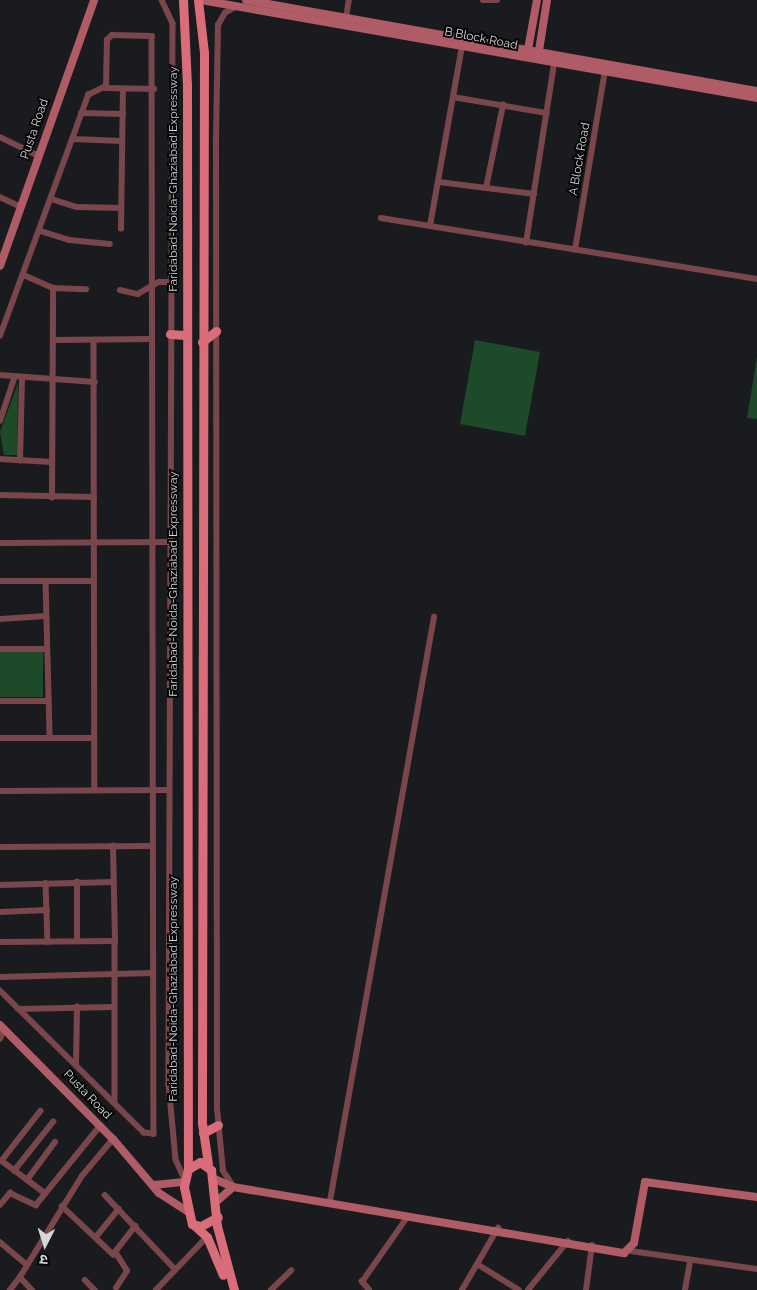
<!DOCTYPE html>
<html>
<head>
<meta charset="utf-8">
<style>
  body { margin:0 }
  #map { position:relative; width:757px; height:1290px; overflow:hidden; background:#1a1b1e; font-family:Raleway,"Noto Sans Devanagari",sans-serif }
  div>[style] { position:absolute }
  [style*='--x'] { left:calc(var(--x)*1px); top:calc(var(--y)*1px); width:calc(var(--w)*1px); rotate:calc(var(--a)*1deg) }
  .green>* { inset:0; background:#1d4b2a }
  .street>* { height:5.5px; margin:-2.75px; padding:0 2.75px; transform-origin:2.75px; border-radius:2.75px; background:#79464b }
  .secondary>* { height:8px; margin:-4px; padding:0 4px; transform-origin:4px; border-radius:4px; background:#af5c66 }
  .primary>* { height:9px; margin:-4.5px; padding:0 4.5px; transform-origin:4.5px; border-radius:4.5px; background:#d96d7a }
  span { translate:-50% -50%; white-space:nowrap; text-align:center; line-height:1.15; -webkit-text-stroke:4px #060607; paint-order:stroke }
  .street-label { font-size:12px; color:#d5d6d8 }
  .north { position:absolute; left:20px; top:1220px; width:50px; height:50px; -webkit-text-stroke:4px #060607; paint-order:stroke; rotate:185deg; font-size:14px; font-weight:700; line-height:20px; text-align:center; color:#d5d6d8 }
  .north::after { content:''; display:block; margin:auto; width:18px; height:22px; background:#d5d6d8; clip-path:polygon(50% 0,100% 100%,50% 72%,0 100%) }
</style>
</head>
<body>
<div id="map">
  <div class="green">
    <div style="clip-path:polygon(475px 340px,540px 352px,525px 436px,460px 424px)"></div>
    <div style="clip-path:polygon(757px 357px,757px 419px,747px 418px)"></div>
    <div style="clip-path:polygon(18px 383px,17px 455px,4px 455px,0 432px)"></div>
    <div style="clip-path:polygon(0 652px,43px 652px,43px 697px,0 697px)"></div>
  </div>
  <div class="street">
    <div style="--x:162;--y:0;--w:26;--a:65"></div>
    <div style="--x:173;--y:24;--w:1060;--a:90.22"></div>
    <div style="--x:169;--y:1084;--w:76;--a:84.7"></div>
    <div style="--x:176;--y:1160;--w:19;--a:65"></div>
    <div style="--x:483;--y:0;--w:14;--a:0"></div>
    <div style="--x:346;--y:18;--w:18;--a:-81"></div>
    <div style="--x:105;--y:88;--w:49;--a:1.2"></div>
    <div style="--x:453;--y:97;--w:95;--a:9.7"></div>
    <div style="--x:81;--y:113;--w:42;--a:1.4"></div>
    <div style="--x:0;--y:137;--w:43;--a:26"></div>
    <div style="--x:72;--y:139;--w:50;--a:2.3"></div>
    <div style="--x:439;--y:182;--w:96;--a:7.2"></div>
    <div style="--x:486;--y:188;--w:85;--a:-78.4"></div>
    <div style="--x:0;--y:197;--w:23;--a:25"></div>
    <div style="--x:51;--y:199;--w:27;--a:17"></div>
    <div style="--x:77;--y:207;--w:44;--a:1.3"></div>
    <div style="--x:381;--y:218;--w:381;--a:9.2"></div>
    <div style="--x:430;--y:226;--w:183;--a:-79.9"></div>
    <div style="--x:121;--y:229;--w:140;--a:-89.2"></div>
    <div style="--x:40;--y:231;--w:30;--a:17"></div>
    <div style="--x:69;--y:240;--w:41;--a:5.6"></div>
    <div style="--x:526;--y:243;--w:181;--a:-81.1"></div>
    <div style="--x:575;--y:250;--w:181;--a:-80.5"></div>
    <div style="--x:24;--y:275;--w:32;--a:24"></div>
    <div style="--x:53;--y:288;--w:33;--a:2"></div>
    <div style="--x:120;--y:290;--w:18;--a:13"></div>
    <div style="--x:138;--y:294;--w:24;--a:-30"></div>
    <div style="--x:159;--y:282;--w:11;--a:0"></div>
    <div style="--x:0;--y:336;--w:257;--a:-69.9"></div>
    <div style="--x:88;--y:95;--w:20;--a:-27"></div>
    <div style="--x:106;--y:86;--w:46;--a:-88.8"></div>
    <div style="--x:107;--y:40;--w:7;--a:-45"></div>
    <div style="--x:112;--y:35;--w:40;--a:1.4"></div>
    <div style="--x:152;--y:36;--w:1098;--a:89.9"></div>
    <div style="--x:154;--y:1134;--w:10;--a:-174"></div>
    <div style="--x:144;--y:1133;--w:202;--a:-135.4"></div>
    <div style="--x:53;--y:340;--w:98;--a:-0.6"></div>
    <div style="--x:94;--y:343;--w:447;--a:89.9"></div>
    <div style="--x:0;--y:375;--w:95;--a:4.2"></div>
    <div style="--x:0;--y:421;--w:44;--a:-71.6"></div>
    <div style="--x:0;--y:459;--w:52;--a:3.3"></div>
    <div style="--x:20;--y:461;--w:81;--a:-88.6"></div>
    <div style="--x:0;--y:495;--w:94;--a:1.2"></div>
    <div style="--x:52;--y:498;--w:210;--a:-89.7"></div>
    <div style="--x:0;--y:543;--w:170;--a:-0.3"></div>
    <div style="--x:0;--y:581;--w:92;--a:0"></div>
    <div style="--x:46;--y:581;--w:156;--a:88.5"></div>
    <div style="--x:0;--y:619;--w:46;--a:-3.7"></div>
    <div style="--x:0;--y:649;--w:46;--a:0"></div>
    <div style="--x:0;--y:701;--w:47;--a:0"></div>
    <div style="--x:0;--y:738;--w:93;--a:0"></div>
    <div style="--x:0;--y:791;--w:169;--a:-0.3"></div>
    <div style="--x:0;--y:847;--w:151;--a:-0.4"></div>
    <div style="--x:46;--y:883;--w:59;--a:88.1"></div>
    <div style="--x:0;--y:885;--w:112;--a:-1.5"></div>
    <div style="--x:0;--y:912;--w:47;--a:-2.4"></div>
    <div style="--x:77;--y:941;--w:59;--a:-90"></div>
    <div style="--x:115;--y:941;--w:161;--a:90"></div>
    <div style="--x:0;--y:942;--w:115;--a:-0.5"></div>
    <div style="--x:115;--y:941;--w:95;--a:-91.2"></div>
    <div style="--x:0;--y:977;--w:153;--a:-1.5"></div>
    <div style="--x:18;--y:1009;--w:94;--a:-1.2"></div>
    <div style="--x:0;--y:1039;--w:11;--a:-68"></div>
    <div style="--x:76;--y:1066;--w:59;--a:-89"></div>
    <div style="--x:41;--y:1111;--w:63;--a:128"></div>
    <div style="--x:2;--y:1161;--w:54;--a:36.7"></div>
    <div style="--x:14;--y:1171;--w:63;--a:-51.5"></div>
    <div style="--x:27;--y:1180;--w:47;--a:-53.6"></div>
    <div style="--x:233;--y:1186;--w:18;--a:-124"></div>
    <div style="--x:223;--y:1171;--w:62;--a:-95.5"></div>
    <div style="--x:217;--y:1109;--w:970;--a:-90.06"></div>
    <div style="--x:216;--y:139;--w:114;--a:-89"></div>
    <div style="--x:218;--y:25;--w:14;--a:-60"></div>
    <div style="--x:225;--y:13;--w:14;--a:-30"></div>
    <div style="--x:105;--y:1195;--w:100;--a:46.6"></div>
    <div style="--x:330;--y:1201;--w:593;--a:-79.9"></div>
    <div style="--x:0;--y:1205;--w:16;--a:-50"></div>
    <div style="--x:10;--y:1193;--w:29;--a:25"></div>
    <div style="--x:36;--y:1205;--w:102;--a:-51"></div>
    <div style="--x:62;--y:1206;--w:71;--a:43.3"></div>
    <div style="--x:96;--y:1237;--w:36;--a:-51"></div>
    <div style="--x:0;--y:1242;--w:35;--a:40"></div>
    <div style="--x:631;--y:1251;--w:127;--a:8.1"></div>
    <div style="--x:479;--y:1265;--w:47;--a:32"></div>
    <div style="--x:20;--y:1277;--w:119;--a:-58.5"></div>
    <div style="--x:82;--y:1176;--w:48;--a:-50"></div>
    <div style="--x:85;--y:1280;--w:14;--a:45"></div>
    <div style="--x:116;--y:1288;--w:20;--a:-57"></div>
    <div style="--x:127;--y:1271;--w:22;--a:-122"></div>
    <div style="--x:115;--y:1252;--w:33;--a:-52"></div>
    <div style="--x:10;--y:1290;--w:16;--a:-52"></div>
    <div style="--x:20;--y:1277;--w:18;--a:47"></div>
    <div style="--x:156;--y:1290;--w:74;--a:-46.1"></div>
    <div style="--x:271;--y:1290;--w:28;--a:-44"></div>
    <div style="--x:369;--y:1290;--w:11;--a:-131"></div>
    <div style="--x:362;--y:1282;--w:80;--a:-55.1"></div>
    <div style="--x:462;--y:1290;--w:72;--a:-59.9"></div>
    <div style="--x:528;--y:1290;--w:63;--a:-50.8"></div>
    <div style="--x:586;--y:1290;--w:45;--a:-82.4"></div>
    <div style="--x:685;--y:1290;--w:29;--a:-80"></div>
  </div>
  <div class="secondary">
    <div style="--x:201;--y:0;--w:565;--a:10"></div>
    <div style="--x:246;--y:0;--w:519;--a:10.1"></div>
    <div style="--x:527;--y:55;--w:56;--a:-79.7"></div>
    <div style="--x:538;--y:57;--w:58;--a:-81"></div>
    <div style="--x:0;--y:266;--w:282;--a:-70.5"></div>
    <div style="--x:0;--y:1025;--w:161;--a:45.3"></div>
    <div style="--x:113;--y:1139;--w:71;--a:49.6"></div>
    <div style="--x:159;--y:1193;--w:33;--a:33"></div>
    <div style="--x:212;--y:1178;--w:23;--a:23"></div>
    <div style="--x:233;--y:1187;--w:397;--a:9.6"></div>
    <div style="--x:624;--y:1253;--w:14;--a:-45"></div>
    <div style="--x:634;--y:1243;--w:62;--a:-79.8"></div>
    <div style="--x:645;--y:1182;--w:113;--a:7.6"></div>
    <div style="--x:154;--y:1185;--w:30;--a:-6"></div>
    <div style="--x:217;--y:1201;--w:21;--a:-41"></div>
  </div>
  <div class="primary">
    <div style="--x:183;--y:0;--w:84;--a:87.3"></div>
    <div style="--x:187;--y:84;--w:1085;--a:89.95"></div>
    <div style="--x:188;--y:1169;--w:18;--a:103"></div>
    <div style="--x:184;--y:1187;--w:38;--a:78"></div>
    <div style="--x:192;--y:1224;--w:9;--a:13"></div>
    <div style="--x:201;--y:1226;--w:19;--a:-28"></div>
    <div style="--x:198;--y:0;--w:53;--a:83.5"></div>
    <div style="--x:204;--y:53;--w:1070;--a:90.11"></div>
    <div style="--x:202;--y:1123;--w:41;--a:81.7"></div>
    <div style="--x:170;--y:334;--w:16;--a:4"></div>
    <div style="--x:202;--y:342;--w:18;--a:-38"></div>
    <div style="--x:203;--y:1133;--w:17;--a:-28"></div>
    <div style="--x:188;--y:1169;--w:14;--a:-30"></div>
    <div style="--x:200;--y:1162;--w:14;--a:36"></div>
    <div style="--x:211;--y:1170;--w:56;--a:83.9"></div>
    <div style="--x:217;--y:1226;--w:66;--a:75.1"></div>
    <div style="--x:194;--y:1225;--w:18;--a:43"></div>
    <div style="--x:207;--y:1237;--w:41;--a:67.2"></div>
  </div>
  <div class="street-label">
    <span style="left:481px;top:39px;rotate:11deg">B Block Road</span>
    <span style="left:35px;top:129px;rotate:-71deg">Pusta Road</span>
    <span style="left:580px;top:159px;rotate:-80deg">A Block Road</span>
    <span style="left:174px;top:179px;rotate:-90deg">Faridabad-Noida-Ghaziabad Expressway</span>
    <span style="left:174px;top:584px;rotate:-90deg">Faridabad-Noida-Ghaziabad Expressway</span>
    <span style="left:174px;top:989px;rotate:-90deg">Faridabad-Noida-Ghaziabad Expressway</span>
    <span style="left:87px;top:1095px;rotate:46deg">Pusta Road</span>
  </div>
  <div class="north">उ</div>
</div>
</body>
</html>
